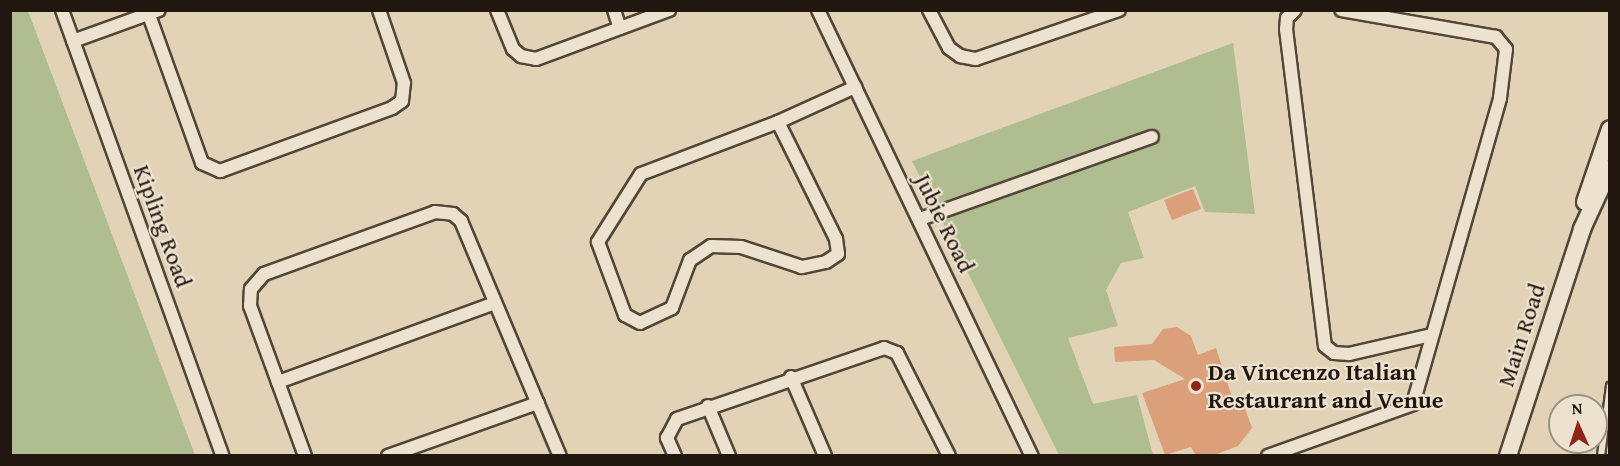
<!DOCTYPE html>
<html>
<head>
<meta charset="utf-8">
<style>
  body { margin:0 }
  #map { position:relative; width:1620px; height:466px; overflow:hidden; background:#e3d3b6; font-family:"Gentium Book Plus",serif }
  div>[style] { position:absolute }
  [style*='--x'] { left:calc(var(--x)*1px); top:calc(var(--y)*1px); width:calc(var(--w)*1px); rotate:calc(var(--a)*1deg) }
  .green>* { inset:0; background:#b0bd91 }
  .building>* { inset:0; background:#dba079 }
  .roads { filter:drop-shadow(2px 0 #524639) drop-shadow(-2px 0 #524639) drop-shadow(0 2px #524639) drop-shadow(0 -2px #524639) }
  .lane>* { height:6px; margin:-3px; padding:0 3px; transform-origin:3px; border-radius:3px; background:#ede2d0 }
  .street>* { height:12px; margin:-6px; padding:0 6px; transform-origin:6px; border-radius:6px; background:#ede2d0 }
  .secondary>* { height:16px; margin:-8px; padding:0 8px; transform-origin:8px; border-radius:8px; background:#ede2d0 }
  .dots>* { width:16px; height:16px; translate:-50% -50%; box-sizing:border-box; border:3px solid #ede2d0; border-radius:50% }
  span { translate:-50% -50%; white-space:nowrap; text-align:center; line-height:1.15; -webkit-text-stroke:4.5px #ede2d0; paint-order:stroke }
  .street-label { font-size:24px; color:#22170f }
  .poi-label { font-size:24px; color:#22170f; font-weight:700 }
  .left { translate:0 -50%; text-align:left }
  .frame { position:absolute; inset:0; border:12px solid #22170f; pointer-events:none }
  .north { position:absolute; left:1548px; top:394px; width:60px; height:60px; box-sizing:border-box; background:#ede2d0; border:2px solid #9c9183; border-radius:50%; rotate:357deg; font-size:16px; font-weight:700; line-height:24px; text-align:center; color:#22170f }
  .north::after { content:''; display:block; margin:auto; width:21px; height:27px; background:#8f2418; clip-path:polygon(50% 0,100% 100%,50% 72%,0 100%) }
</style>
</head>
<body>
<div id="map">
  <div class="green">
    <div style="clip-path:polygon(10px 11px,28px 11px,195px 455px,11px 455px)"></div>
    <div style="clip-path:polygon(1233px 43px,1255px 214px,1205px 212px,1195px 186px,1128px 212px,1144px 258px,1121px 263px,1106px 290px,1118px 326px,1068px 338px,1093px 404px,1137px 395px,1153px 455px,1059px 455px,912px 161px)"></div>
  </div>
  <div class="building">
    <div style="clip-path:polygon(1193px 189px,1201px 209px,1172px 220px,1164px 200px)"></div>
    <div style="clip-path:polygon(1177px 327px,1191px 336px,1198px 355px,1216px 348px,1233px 400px,1241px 397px,1252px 428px,1238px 446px,1212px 456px,1196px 456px,1191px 447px,1165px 455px,1142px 393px,1185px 379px,1154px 360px,1115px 362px,1114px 347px,1152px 344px,1163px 329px)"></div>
  </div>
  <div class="roads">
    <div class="lane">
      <div style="--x:1601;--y:456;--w:71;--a:-82.7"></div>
    </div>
    <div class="street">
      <div style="--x:62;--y:10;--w:474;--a:70.2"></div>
      <div style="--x:497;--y:10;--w:42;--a:67.7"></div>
      <div style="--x:513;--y:49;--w:11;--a:41"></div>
      <div style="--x:521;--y:56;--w:15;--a:11"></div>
      <div style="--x:536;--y:59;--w:142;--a:-20.2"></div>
      <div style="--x:614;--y:10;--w:19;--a:72"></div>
      <div style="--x:818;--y:10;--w:495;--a:64.4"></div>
      <div style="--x:929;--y:10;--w:43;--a:62.2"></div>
      <div style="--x:949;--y:48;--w:14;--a:36"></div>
      <div style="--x:960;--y:56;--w:16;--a:11"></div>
      <div style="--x:976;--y:59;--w:151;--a:-18.9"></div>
      <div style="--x:1295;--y:10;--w:11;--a:135"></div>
      <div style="--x:1287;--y:18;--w:11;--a:95"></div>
      <div style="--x:1286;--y:29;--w:319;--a:83"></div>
      <div style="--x:1325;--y:346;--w:11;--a:38"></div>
      <div style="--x:1334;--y:353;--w:15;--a:4"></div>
      <div style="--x:1349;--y:354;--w:84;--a:-13"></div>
      <div style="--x:149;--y:15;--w:157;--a:70.3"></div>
      <div style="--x:202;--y:163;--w:20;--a:24"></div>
      <div style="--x:220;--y:171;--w:183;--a:-20.1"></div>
      <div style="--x:392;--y:108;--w:12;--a:-35"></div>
      <div style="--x:402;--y:101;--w:18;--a:-84"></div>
      <div style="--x:404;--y:83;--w:77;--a:-108.9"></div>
      <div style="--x:73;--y:41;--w:91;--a:-19.8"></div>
      <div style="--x:778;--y:122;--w:131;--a:63.6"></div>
      <div style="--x:836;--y:239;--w:15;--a:82"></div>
      <div style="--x:838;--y:254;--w:14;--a:146"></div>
      <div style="--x:826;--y:262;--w:25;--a:168"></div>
      <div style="--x:802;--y:267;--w:64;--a:-161.8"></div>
      <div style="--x:741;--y:247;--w:30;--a:-178"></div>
      <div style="--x:711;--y:246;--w:25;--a:146"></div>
      <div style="--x:690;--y:260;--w:51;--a:110.6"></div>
      <div style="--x:672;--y:308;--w:35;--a:155"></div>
      <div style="--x:640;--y:323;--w:17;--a:-152"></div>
      <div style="--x:625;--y:315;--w:78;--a:-110.3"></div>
      <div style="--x:598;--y:242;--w:80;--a:-57.7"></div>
      <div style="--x:641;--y:174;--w:147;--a:-20.8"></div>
      <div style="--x:778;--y:122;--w:85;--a:-24.4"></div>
      <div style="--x:920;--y:219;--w:246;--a:-19.5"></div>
      <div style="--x:791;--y:377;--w:86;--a:66.7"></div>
      <div style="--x:278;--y:382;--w:231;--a:-20"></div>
      <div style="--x:708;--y:406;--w:54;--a:67.2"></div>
      <div style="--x:305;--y:456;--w:160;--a:-110.1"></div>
      <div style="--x:250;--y:306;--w:17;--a:-87"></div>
      <div style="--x:251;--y:289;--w:20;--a:-49"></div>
      <div style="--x:264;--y:274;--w:182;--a:-19.9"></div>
      <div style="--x:435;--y:212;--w:18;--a:6"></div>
      <div style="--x:453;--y:214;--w:11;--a:41"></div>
      <div style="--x:461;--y:221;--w:255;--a:67.2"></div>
      <div style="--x:388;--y:456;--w:159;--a:-19.5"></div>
      <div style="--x:675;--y:456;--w:20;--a:-114"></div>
      <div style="--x:667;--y:438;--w:21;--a:-62"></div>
      <div style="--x:677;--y:419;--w:219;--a:-18.9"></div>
      <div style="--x:884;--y:348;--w:14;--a:21"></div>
      <div style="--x:897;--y:353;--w:115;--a:63.2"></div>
      <div style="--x:1268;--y:456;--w:154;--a:-19.7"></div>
      <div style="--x:1413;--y:404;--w:318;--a:-74.1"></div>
      <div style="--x:1500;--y:98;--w:49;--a:-83"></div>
      <div style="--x:1506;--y:49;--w:16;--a:-130"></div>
      <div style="--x:1496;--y:37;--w:157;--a:-170.1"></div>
    </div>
    <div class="secondary">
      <div style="--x:1585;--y:202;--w:77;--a:-71.1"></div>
      <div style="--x:1508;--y:456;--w:239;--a:-71.9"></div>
      <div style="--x:1582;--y:229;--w:67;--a:-65.3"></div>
    </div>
  </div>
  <div class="dots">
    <div style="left:1196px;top:386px;background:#8f2418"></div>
  </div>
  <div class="street-label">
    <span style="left:945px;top:223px;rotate:64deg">Jubie Road</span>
    <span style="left:163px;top:226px;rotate:70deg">Kipling Road</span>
    <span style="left:1521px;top:335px;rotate:-72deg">Main Road</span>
  </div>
  <div class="poi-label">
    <span class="left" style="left:1208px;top:386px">Da Vincenzo Italian<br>Restaurant and Venue</span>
  </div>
  <div class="frame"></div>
  <div class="north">N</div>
</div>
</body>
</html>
